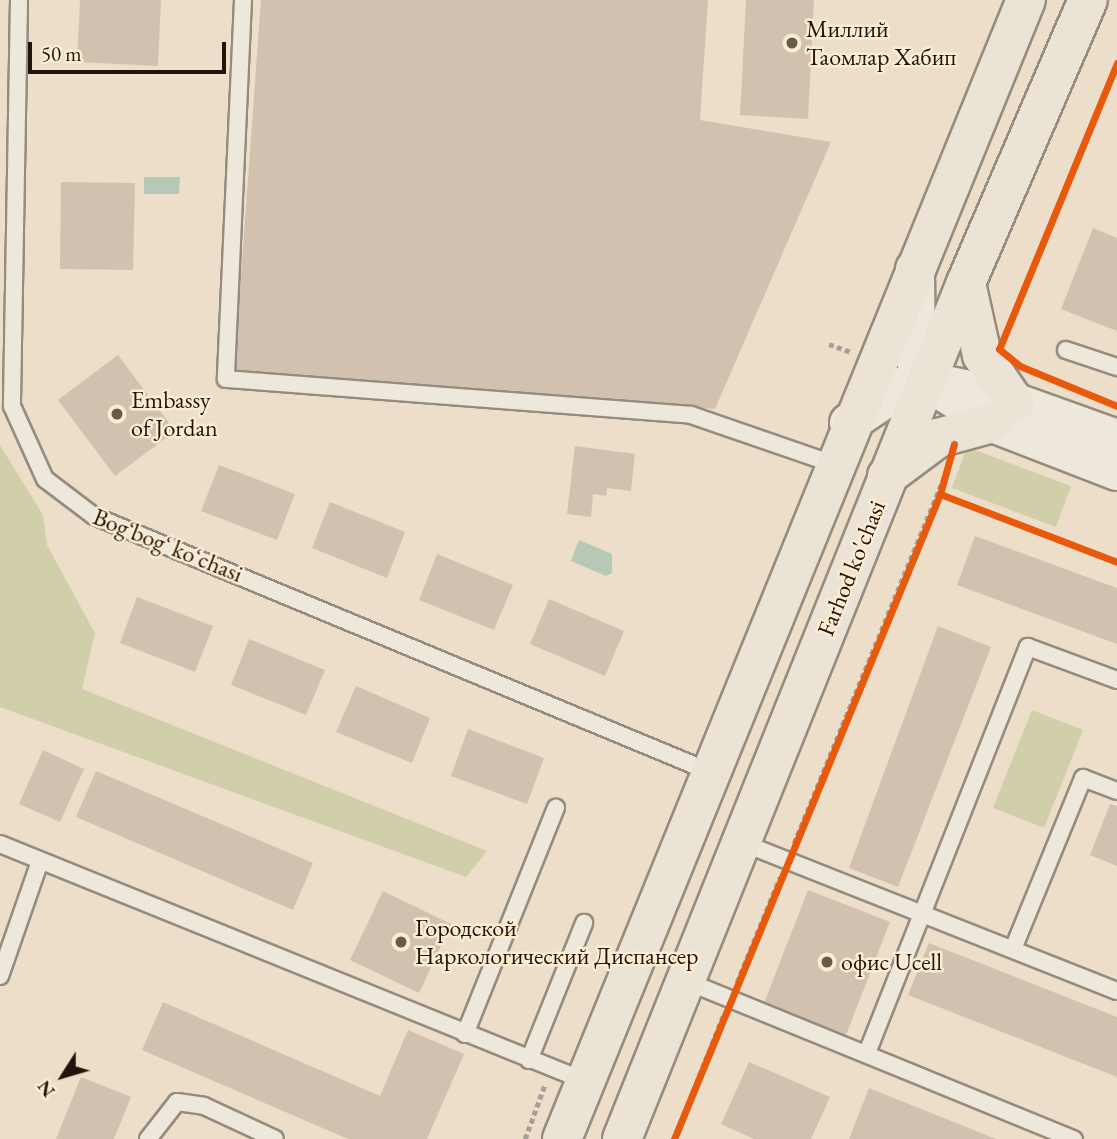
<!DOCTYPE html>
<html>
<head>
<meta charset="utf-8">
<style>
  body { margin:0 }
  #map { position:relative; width:1117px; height:1139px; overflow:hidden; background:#ecdec8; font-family:"EB Garamond",serif }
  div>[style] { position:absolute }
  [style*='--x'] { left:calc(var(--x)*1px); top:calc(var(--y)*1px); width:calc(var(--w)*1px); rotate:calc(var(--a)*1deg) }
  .green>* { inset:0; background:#d1cfaa }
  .water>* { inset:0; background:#b6c8b6 }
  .building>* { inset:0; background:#d3c1af }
  .path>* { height:4.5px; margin-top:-2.25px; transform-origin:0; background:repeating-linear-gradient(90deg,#a69f97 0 5px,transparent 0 8.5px) }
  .roads { filter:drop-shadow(2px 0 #958b7e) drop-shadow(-2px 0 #958b7e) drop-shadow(0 2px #958b7e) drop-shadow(0 -2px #958b7e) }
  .service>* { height:16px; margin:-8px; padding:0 8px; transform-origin:8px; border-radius:8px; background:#eee7dc }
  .secondary>* { height:38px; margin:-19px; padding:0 19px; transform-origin:19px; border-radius:19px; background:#eee7dc }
  .primary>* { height:38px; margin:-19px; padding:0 19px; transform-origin:19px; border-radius:19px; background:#ebe3d6 }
  .cycleway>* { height:7px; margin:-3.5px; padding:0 3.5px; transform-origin:3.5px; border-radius:3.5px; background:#e8590c }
  .dots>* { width:19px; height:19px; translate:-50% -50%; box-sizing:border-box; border:4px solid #fcecd2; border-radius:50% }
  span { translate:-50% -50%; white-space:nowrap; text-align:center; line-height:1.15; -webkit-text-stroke:5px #fcecd2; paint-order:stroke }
  .poi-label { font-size:24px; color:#24130b }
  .left { translate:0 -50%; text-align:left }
  .street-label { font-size:24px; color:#24130b }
  .north { position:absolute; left:28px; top:1041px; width:70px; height:70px; -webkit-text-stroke:5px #fcecd2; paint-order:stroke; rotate:233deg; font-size:19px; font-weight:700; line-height:28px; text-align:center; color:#24130b }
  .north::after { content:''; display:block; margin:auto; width:24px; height:32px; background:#24130b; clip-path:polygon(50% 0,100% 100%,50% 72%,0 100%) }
  .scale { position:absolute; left:28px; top:42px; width:198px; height:32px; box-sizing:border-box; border:4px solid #24130b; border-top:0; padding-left:9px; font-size:21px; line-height:24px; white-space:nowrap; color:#24130b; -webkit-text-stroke:5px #fcecd2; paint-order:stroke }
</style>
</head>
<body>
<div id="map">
  <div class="green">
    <div style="clip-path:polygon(0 445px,43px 515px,47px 545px,95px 633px,82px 689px,487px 851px,466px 877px,0 707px)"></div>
    <div style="clip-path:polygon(967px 447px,1071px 486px,1056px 527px,952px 488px)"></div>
    <div style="clip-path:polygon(1032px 710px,1083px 730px,1044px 828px,993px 808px)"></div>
  </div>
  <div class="water">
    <div style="clip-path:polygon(144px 177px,180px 177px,179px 194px,144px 194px)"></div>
    <div style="clip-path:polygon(579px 540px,612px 554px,612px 573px,606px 576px,571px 561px)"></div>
  </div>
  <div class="building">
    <div style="clip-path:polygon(80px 0,161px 0,158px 66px,77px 62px)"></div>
    <div style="clip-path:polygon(261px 0,708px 0,700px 120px,831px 142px,715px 409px,234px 371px)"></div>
    <div style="clip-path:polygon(746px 0,814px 0,808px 119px,740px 115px)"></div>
    <div style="clip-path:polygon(61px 182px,135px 183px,133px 270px,60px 269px)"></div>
    <div style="clip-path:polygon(1093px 228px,1117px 238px,1117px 331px,1061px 309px)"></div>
    <div style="clip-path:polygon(118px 355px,175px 431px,115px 476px,58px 400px)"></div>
    <div style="clip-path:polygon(575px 446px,635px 454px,631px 491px,607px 488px,606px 496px,593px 494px,591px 517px,567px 514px)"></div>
    <div style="clip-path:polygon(219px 465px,295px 494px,277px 540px,201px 511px)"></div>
    <div style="clip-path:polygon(330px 502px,405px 532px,387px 578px,312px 548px)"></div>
    <div style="clip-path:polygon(975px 536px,1117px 588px,1117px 644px,957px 585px)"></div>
    <div style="clip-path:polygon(437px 554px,513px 585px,494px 630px,419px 600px)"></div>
    <div style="clip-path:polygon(137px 597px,213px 626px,195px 672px,120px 643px)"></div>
    <div style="clip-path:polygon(549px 599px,624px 631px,605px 676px,530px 644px)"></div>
    <div style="clip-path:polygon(938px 626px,991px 647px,898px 887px,849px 868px)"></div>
    <div style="clip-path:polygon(249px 639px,325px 670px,306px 715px,231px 685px)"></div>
    <div style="clip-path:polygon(356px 686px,430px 718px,412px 763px,336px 732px)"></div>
    <div style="clip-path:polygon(468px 729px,544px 758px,527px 804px,451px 776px)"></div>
    <div style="clip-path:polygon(43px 750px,84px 769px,60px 822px,19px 804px)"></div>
    <div style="clip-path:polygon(96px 771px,313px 863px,293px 910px,76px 817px)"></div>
    <div style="clip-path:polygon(1110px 804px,1117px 806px,1117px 866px,1090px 855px)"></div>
    <div style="clip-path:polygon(808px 890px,890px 922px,846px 1035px,764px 1003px)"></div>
    <div style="clip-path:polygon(383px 891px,451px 924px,419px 993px,350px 960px)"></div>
    <div style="clip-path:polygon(929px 943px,1117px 1017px,1117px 1077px,908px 995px)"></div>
    <div style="clip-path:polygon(163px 1002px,380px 1096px,408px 1030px,464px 1054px,427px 1139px,348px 1139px,142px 1050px)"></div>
    <div style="clip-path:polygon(749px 1062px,830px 1097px,811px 1139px,754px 1139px,721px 1124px)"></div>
    <div style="clip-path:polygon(81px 1077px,131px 1097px,114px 1139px,56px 1139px)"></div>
    <div style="clip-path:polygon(869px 1088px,996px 1139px,849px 1139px)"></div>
  </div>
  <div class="path">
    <div style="--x:1009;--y:324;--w:282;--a:-67.5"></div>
    <div style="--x:829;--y:344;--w:23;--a:20"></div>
    <div style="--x:940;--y:494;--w:190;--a:21"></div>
    <div style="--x:794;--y:843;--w:401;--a:-67.7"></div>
    <div style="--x:737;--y:982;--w:113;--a:-67.7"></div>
    <div style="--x:525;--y:1139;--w:59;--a:-70"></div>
    <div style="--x:674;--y:1139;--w:132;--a:-68.3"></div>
  </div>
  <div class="roads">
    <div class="service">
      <div style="--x:19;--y:0;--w:406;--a:91"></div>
      <div style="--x:12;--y:406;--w:80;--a:65.7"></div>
      <div style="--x:45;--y:479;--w:61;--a:37.1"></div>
      <div style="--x:94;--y:516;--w:665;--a:22.55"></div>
      <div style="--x:243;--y:0;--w:379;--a:92.6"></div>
      <div style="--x:226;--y:379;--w:466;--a:4.4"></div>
      <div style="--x:691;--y:415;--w:150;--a:19"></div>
      <div style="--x:1066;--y:350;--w:54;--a:18.4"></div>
      <div style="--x:743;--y:843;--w:402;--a:21.6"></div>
      <div style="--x:0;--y:844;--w:631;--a:22.05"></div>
      <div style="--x:1013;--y:949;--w:185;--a:-67.7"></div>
      <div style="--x:1083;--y:778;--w:36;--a:21"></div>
      <div style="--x:0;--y:976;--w:119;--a:-70.8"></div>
      <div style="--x:686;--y:981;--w:419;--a:22.2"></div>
      <div style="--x:465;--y:1034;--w:244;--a:-68.1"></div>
      <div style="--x:867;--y:1053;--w:437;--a:-68.4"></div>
      <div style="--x:1028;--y:647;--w:95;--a:20.3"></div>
      <div style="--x:529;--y:1060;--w:148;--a:-68.1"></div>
      <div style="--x:148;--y:1139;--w:47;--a:-51.9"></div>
      <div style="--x:177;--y:1102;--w:27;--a:8"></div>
      <div style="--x:204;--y:1106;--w:78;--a:24.9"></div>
    </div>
    <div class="secondary">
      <div style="--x:915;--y:269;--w:92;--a:89.4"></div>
      <div style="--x:916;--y:361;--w:22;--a:63"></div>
      <div style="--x:926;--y:381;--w:79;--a:32.1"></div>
      <div style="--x:993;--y:423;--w:133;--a:21.2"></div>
      <div style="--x:849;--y:423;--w:66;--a:-33.9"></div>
      <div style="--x:904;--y:386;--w:23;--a:-13"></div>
      <div style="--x:926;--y:381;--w:69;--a:11.6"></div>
      <div style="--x:994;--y:395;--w:131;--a:19.7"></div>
    </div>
    <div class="primary">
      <div style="--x:966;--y:283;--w:74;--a:77.5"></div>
      <div style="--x:982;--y:355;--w:58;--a:55.5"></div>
      <div style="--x:887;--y:476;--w:64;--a:-36.7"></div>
      <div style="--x:938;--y:438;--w:57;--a:-15.3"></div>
      <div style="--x:562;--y:1139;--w:1230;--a:-67.84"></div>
      <div style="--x:622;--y:1139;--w:923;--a:-68.11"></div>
      <div style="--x:966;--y:283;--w:308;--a:-66.7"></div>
    </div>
  </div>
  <div class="cycleway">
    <div style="--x:1117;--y:63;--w:309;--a:112.4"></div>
    <div style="--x:999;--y:349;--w:27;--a:39"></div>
    <div style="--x:1020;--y:366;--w:105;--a:22.4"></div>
    <div style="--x:940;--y:494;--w:190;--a:21"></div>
    <div style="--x:674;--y:1139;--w:698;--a:-67.59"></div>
    <div style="--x:940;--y:494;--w:52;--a:-74.4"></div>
  </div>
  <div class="dots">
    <div style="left:792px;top:43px;background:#6a5a4d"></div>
    <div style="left:117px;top:414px;background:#6a5a4d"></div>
    <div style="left:401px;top:942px;background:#6a5a4d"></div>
    <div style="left:827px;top:962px;background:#6a5a4d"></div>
  </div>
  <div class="poi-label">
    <span class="left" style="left:806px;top:43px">Миллий<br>Таомлар Хабип</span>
    <span class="left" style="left:131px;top:414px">Embassy<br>of Jordan</span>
    <span class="left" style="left:415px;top:942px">Городской<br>Наркологический Диспансер</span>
    <span class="left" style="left:841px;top:962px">офис Ucell</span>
  </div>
  <div class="street-label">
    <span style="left:168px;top:545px;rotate:22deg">Bogʻbogʻ koʻchasi</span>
    <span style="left:851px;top:568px;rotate:-68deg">Farhod ko'chasi</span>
  </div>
  <div class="north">N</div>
  <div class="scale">50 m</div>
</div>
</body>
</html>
